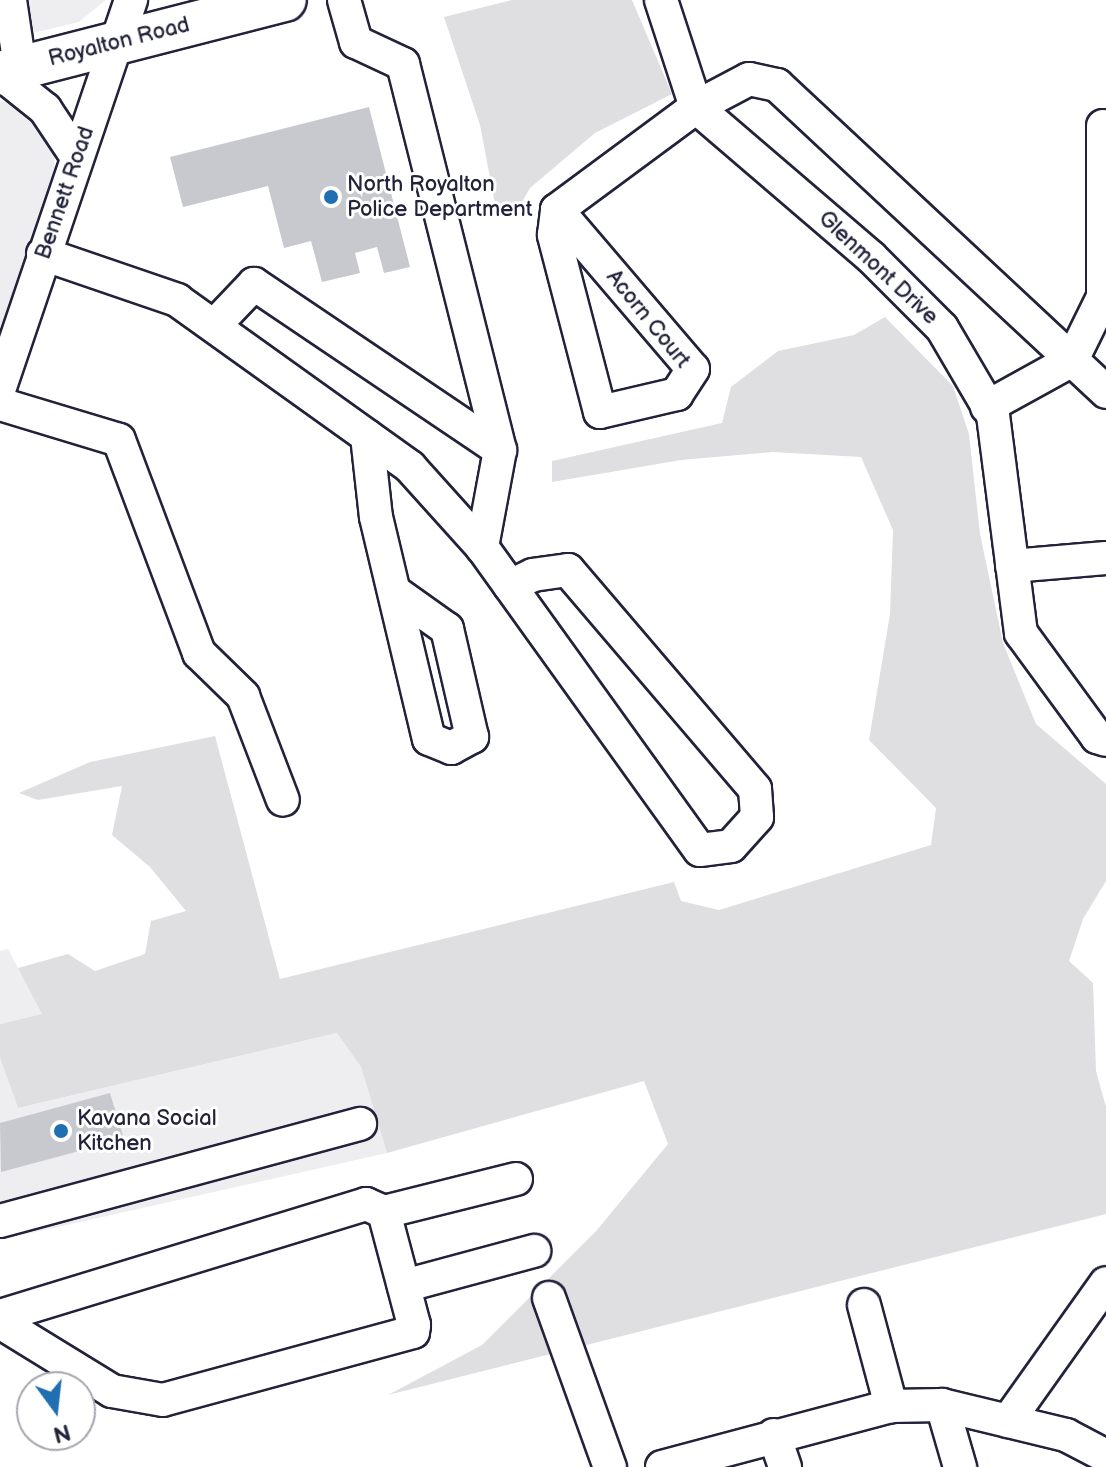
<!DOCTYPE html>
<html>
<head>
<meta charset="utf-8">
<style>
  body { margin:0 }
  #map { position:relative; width:1106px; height:1467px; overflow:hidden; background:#fff; font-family:"Balsamiq Sans",sans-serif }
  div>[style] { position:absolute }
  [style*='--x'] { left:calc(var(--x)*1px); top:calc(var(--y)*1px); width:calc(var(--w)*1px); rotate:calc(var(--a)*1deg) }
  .built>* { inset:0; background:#eeeef1 }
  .green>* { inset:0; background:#dfdfe2 }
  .building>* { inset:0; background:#c8c8cf }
  .roads { filter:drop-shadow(2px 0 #22223b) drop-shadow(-2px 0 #22223b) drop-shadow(0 2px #22223b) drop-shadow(0 -2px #22223b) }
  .minor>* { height:32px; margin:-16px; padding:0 16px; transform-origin:16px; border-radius:16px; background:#fff }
  .major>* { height:42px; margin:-21px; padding:0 21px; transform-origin:21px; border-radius:21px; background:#fff }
  .dots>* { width:22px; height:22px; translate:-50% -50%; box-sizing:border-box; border:4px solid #fff; border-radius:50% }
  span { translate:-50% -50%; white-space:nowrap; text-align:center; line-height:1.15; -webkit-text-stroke:6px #fff; paint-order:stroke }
  .street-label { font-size:22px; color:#22223b }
  .poi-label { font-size:22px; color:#22223b }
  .left { translate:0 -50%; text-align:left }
  .north { position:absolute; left:16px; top:1371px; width:80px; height:80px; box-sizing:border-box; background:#fff; border:2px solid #a7a7b1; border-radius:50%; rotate:165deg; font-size:22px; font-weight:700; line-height:32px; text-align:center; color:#22223b }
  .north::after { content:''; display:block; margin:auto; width:28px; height:36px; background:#1f6fb2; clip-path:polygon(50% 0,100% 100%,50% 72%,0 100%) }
</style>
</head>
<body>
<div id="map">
  <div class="built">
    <div style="clip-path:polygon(0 0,106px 0,79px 22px,0 41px)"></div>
    <div style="clip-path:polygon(0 102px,7px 102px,52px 141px,57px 185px,0 357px)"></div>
    <div style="clip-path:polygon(8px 949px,43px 1014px,0 1024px,0 951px)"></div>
    <div style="clip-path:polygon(337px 1033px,361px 1067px,387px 1153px,0 1240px,0 1058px,18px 1108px)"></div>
  </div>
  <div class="green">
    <div style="clip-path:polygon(512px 0,632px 0,672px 94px,595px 133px,530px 188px,514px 216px,500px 211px,494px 199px,480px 125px,444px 17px)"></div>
    <div style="clip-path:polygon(885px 317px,953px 386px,969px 434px,980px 534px,1003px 643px,1036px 724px,1106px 784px,1106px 881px,1083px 919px,1069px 961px,1093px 983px,1096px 1071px,1106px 1107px,1106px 1214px,388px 1395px,482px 1345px,597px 1230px,668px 1144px,644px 1081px,387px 1153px,361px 1067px,337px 1033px,18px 1108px,0 1058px,0 1024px,42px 1014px,18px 968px,68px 954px,95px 971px,145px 954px,151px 921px,186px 911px,150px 867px,112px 835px,122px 786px,38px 800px,19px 793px,90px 762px,215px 736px,280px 979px,674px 882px,681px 901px,719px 910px,931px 845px,936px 808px,869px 740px,890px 614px,893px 530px,861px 457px,773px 452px,681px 460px,552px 482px,552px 461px,722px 423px,731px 387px,778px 351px,854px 335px)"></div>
  </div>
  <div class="building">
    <div style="clip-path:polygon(369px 107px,410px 267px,384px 273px,377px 247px,355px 253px,360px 273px,322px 282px,311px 241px,284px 248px,268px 186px,183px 207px,170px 157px)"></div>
    <div style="clip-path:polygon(110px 1093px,124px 1139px,1px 1172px,0 1123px)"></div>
  </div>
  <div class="roads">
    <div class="minor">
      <div style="--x:10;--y:0;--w:68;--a:81.5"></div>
      <div style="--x:344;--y:0;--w:44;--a:74.1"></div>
      <div style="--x:356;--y:42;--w:52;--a:25.1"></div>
      <div style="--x:403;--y:64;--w:398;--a:75.9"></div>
      <div style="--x:500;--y:450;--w:99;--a:100.5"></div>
      <div style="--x:661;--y:0;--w:113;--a:71.9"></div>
      <div style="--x:696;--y:107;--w:230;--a:40.6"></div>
      <div style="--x:871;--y:257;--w:100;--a:45"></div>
      <div style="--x:942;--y:328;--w:101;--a:59.6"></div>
      <div style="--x:993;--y:415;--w:220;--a:82.7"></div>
      <div style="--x:1021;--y:633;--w:129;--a:53.8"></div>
      <div style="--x:1097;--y:737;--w:9;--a:18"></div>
      <div style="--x:0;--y:73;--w:58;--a:38.7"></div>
      <div style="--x:45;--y:109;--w:58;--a:56.3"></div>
      <div style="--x:557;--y:210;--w:209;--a:49.5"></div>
      <div style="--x:693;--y:369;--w:30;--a:123"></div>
      <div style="--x:677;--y:394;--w:79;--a:166.8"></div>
      <div style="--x:600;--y:412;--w:183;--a:-104.6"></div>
      <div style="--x:554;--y:235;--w:25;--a:-83"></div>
      <div style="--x:557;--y:210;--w:173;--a:-36.5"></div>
      <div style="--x:696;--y:107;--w:60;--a:-27.8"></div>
      <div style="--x:749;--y:79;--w:29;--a:12"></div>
      <div style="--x:777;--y:85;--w:450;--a:43"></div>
      <div style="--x:43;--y:254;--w:142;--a:18.9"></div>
      <div style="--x:177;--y:300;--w:287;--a:35.6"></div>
      <div style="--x:410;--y:467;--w:108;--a:48"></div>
      <div style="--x:482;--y:547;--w:48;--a:54.3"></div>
      <div style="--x:510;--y:586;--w:325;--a:54.3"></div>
      <div style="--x:700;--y:850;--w:31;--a:-7"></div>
      <div style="--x:731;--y:846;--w:39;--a:-48"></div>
      <div style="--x:757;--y:817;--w:28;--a:-94"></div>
      <div style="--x:755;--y:789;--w:288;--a:-130.5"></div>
      <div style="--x:568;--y:570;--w:35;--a:172"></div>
      <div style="--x:533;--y:575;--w:25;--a:154"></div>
      <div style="--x:214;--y:326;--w:58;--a:-46.4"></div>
      <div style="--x:254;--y:284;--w:297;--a:34"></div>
      <div style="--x:0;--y:387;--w:409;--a:-71.3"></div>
      <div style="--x:0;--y:404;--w:124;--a:16.8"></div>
      <div style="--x:119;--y:440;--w:228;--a:69.4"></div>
      <div style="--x:199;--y:653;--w:62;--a:44.3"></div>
      <div style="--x:243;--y:696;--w:111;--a:69"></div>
      <div style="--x:987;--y:407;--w:97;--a:-28.9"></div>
      <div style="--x:1072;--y:360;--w:70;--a:-63.8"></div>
      <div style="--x:1103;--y:297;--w:171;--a:-90"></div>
      <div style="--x:367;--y:436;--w:81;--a:83.7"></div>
      <div style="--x:376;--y:517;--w:228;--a:76.6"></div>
      <div style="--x:429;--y:739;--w:24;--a:22"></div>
      <div style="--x:451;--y:748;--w:24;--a:-28"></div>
      <div style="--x:472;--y:737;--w:111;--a:-103"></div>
      <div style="--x:447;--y:629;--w:60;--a:-144.5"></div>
      <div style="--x:1012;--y:566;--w:94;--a:-4.9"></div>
      <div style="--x:384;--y:1212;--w:136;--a:-14"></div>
      <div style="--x:0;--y:1221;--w:373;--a:-15.1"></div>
      <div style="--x:404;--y:1286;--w:135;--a:-15.1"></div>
      <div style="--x:549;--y:1298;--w:180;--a:70.2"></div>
      <div style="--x:864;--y:1305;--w:105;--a:75"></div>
      <div style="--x:0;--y:1316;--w:383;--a:-17"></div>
      <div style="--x:366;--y:1204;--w:20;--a:24"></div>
      <div style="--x:384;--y:1212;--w:117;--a:75.1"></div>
      <div style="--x:414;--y:1325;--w:7;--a:98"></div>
      <div style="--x:413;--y:1332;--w:259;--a:164.8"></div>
      <div style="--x:163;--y:1400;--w:52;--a:-170"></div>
      <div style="--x:112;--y:1391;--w:132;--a:-148.4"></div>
      <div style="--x:942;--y:1405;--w:65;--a:73.8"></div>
      <div style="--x:1008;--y:1421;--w:169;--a:-54.6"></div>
      <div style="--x:774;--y:1435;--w:34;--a:71"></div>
      <div style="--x:662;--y:1467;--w:237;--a:-14.9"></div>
      <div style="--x:891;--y:1406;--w:51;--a:-1.1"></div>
      <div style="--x:942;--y:1405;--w:128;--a:13.6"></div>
      <div style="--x:1066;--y:1435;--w:45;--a:27.7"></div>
    </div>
    <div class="major">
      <div style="--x:0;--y:73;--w:294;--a:-14.4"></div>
    </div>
  </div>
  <div class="dots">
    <div style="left:331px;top:197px;background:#1f6fb2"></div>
    <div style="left:61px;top:1131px;background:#1f6fb2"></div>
  </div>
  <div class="street-label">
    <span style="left:119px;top:42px;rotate:-14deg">Royalton Road</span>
    <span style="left:65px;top:193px;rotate:-71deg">Bennett Road</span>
    <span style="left:878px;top:268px;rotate:43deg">Glenmont Drive</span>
    <span style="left:648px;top:319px;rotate:51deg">Acorn Court</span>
  </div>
  <div class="poi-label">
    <span class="left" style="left:347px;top:197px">North Royalton<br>Police Department</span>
    <span class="left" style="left:77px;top:1131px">Kavana Social<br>Kitchen</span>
  </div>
  <div class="north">N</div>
</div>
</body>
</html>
